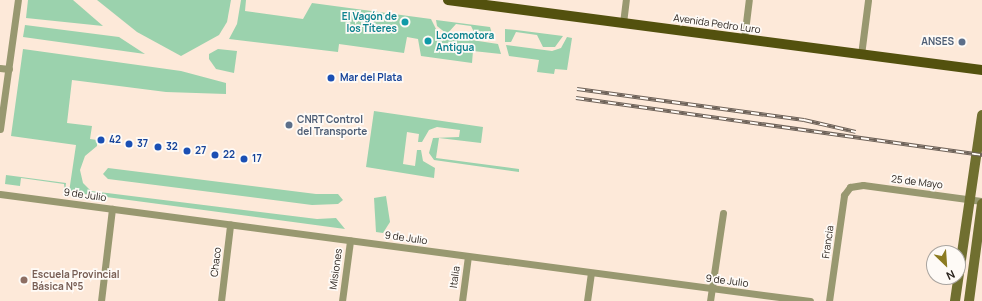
<!DOCTYPE html>
<html>
<head>
<meta charset="utf-8">
<style>
  body { margin:0 }
  #map { position:relative; width:982px; height:301px; overflow:hidden; background:#fde9d9; font-family:Manrope,sans-serif }
  div>[style] { position:absolute }
  [style*='--x'] { left:calc(var(--x)*1px); top:calc(var(--y)*1px); width:calc(var(--w)*1px); rotate:calc(var(--a)*1deg) }
  .green>* { inset:0; background:#9bd2ad }
  .street>* { height:7px; margin:-3.5px; padding:0 3.5px; transform-origin:3.5px; border-radius:3.5px; background:#989870 }
  .secondary>* { height:10px; margin:-5px; padding:0 5px; transform-origin:5px; border-radius:5px; background:#706f30 }
  .primary>* { height:10px; margin:-5px; padding:0 5px; transform-origin:5px; border-radius:5px; background:#53510e }
  .rail>* { height:4px; margin-top:-2px; transform-origin:0; background:repeating-linear-gradient(90deg,#fefaf6 0 8px,#6d6259 0 16px); box-sizing:border-box; border-block:1px solid #6d6259 }
  .dots>* { width:11px; height:11px; translate:-50% -50%; box-sizing:border-box; border:2px solid #fefaf6; border-radius:50% }
  span { translate:-50% -50%; white-space:nowrap; text-align:center; line-height:1.15; -webkit-text-stroke:3.5px #fefaf6; paint-order:stroke }
  .culture-label { font-size:10px; color:#0d838f; font-weight:700 }
  .right { translate:-100% -50%; text-align:right }
  .left { translate:0 -50%; text-align:left }
  .street-label { font-size:10px; color:#29221c }
  .service-label { font-size:10px; color:#4e5e75; font-weight:700 }
  .transit-label { font-size:10px; color:#164399; font-weight:700 }
  .education-label { font-size:10px; color:#785e54; font-weight:700 }
  .north { position:absolute; left:926px; top:245px; width:40px; height:40px; box-sizing:border-box; background:#fefaf6; border:1px solid #a9a49f; border-radius:50%; rotate:155deg; font-size:11px; font-weight:700; line-height:16px; text-align:center; color:#29221c }
  .north::after { content:''; display:block; margin:auto; width:14px; height:18px; background:#8c7b21; clip-path:polygon(50% 0,100% 100%,50% 72%,0 100%) }
</style>
</head>
<body>
<div id="map">
  <div class="green">
    <div style="clip-path:polygon(28px 0,73px 0,103px 26px,26px 18px)"></div>
    <div style="clip-path:polygon(97px 0,231px 0,227px 22px,219px 35px,181px 56px,137px 32px)"></div>
    <div style="clip-path:polygon(241px 0,246px 0,245px 11px,303px 19px,312px 3px,431px 19px,439px 35px,498px 44px,501px 54px,473px 51px,472px 63px,421px 56px,418px 39px,407px 37px,404px 53px,339px 44px,338px 52px,229px 39px,237px 24px)"></div>
    <div style="clip-path:polygon(436px 20px,490px 27px,494px 40px,477px 38px,471px 26px,456px 24px,447px 34px,437px 26px)"></div>
    <div style="clip-path:polygon(25px 25px,119px 37px,145px 54px,23px 37px)"></div>
    <div style="clip-path:polygon(505px 29px,516px 30px,563px 36px,555px 47px,543px 47px,537px 35px,516px 32px,511px 42px,505px 42px)"></div>
    <div style="clip-path:polygon(567px 37px,572px 38px,567px 70px,555px 69px,554px 74px,537px 72px,539px 60px,509px 56px,506px 45px,552px 51px,561px 48px)"></div>
    <div style="clip-path:polygon(23px 49px,181px 71px,226px 83px,226px 94px,166px 92px,72px 80px,67px 123px,92px 126px,90px 139px,97px 140px,97px 146px,85px 156px,80px 170px,83px 183px,91px 191px,317px 219px,336px 218px,345px 229px,69px 192px,76px 145px,11px 136px)"></div>
    <div style="clip-path:polygon(218px 49px,237px 51px,234px 73px,216px 69px,209px 59px,209px 54px)"></div>
    <div style="clip-path:polygon(374px 111px,483px 127px,481px 143px,439px 138px,436px 158px,519px 169px,519px 172px,434px 160px,429px 153px,433px 138px,459px 137px,460px 130px,437px 127px,429px 130px,422px 142px,418px 142px,419px 134px,407px 132px,403px 164px,415px 166px,417px 150px,421px 150px,423px 161px,435px 168px,434px 178px,366px 167px)"></div>
    <div style="clip-path:polygon(108px 168px,316px 194px,338px 194px,343px 200px,338px 204px,312px 205px,108px 179px,103px 174px)"></div>
    <div style="clip-path:polygon(6px 175px,66px 183px,65px 192px,64px 184px,21px 178px,20px 186px,5px 184px)"></div>
    <div style="clip-path:polygon(386px 196px,390px 222px,383px 233px,376px 232px,374px 198px)"></div>
  </div>
  <div class="street">
    <div style="--x:623;--y:23;--w:23;--a:-83"></div>
    <div style="--x:744;--y:39;--w:39;--a:-83"></div>
    <div style="--x:861;--y:55;--w:55;--a:-82.7"></div>
    <div style="--x:0;--y:68;--w:9;--a:6"></div>
    <div style="--x:0;--y:129;--w:130;--a:-82.1"></div>
    <div style="--x:0;--y:194;--w:817;--a:7.53"></div>
    <div style="--x:101;--y:301;--w:93;--a:-83.2"></div>
    <div style="--x:221;--y:301;--w:77;--a:-83.2"></div>
    <div style="--x:342;--y:301;--w:61;--a:-82.4"></div>
    <div style="--x:462;--y:301;--w:45;--a:-82.4"></div>
    <div style="--x:587;--y:301;--w:28;--a:-82"></div>
    <div style="--x:710;--y:301;--w:89;--a:-81.6"></div>
    <div style="--x:829;--y:301;--w:107;--a:-81.9"></div>
    <div style="--x:844;--y:195;--w:10;--a:-53"></div>
    <div style="--x:850;--y:187;--w:13;--a:-9"></div>
    <div style="--x:863;--y:185;--w:120;--a:7.7"></div>
  </div>
  <div class="secondary">
    <div style="--x:955;--y:301;--w:188;--a:-81.7"></div>
    <div style="--x:969;--y:301;--w:98;--a:-82.4"></div>
  </div>
  <div class="primary">
    <div style="--x:448;--y:0;--w:539;--a:7.47"></div>
  </div>
  <div class="rail">
    <div style="--x:577;--y:89;--w:229;--a:7.8"></div>
    <div style="--x:804;--y:120;--w:53;--a:13"></div>
    <div style="--x:576;--y:98;--w:410;--a:8"></div>
  </div>
  <div class="dots">
    <div style="left:405px;top:22px;background:#0f9aa8"></div>
    <div style="left:428px;top:41px;background:#0f9aa8"></div>
    <div style="left:962px;top:42px;background:#5c6f8a"></div>
    <div style="left:331px;top:78px;background:#1a4fb4"></div>
    <div style="left:289px;top:125px;background:#5c6f8a"></div>
    <div style="left:101px;top:140px;background:#1a4fb4"></div>
    <div style="left:129px;top:144px;background:#1a4fb4"></div>
    <div style="left:158px;top:147px;background:#1a4fb4"></div>
    <div style="left:187px;top:151px;background:#1a4fb4"></div>
    <div style="left:215px;top:155px;background:#1a4fb4"></div>
    <div style="left:244px;top:159px;background:#1a4fb4"></div>
    <div style="left:24px;top:280px;background:#8d6e63"></div>
  </div>
  <div class="culture-label">
    <span class="right" style="left:397px;top:22px">El Vagón de<br>los Títeres</span>
    <span class="left" style="left:436px;top:41px">Locomotora<br>Antigua</span>
  </div>
  <div class="street-label">
    <span style="left:717px;top:24px;rotate:8deg">Avenida Pedro Luro</span>
    <span style="left:917px;top:182px;rotate:7deg">25 de Mayo</span>
    <span style="left:85px;top:195px;rotate:8deg">9 de Julio</span>
    <span style="left:406px;top:238px;rotate:8deg">9 de Julio</span>
    <span style="left:828px;top:242px;rotate:-82deg">Francia</span>
    <span style="left:216px;top:262px;rotate:-83deg">Chaco</span>
    <span style="left:336px;top:269px;rotate:-82deg">Misiones</span>
    <span style="left:455px;top:277px;rotate:-82deg">Italia</span>
    <span style="left:727px;top:281px;rotate:7deg">9 de Julio</span>
  </div>
  <div class="service-label">
    <span class="right" style="left:954px;top:42px">ANSES</span>
    <span class="left" style="left:297px;top:125px">CNRT Control<br>del Transporte</span>
  </div>
  <div class="transit-label">
    <span class="left" style="left:340px;top:78px">Mar del Plata</span>
    <span class="left" style="left:109px;top:140px">42</span>
    <span class="left" style="left:137px;top:144px">37</span>
    <span class="left" style="left:166px;top:147px">32</span>
    <span class="left" style="left:195px;top:151px">27</span>
    <span class="left" style="left:223px;top:155px">22</span>
    <span class="left" style="left:252px;top:159px">17</span>
  </div>
  <div class="education-label">
    <span class="left" style="left:32px;top:280px">Escuela Provincial<br>Básica N°5</span>
  </div>
  <div class="north">N</div>
</div>
</body>
</html>
